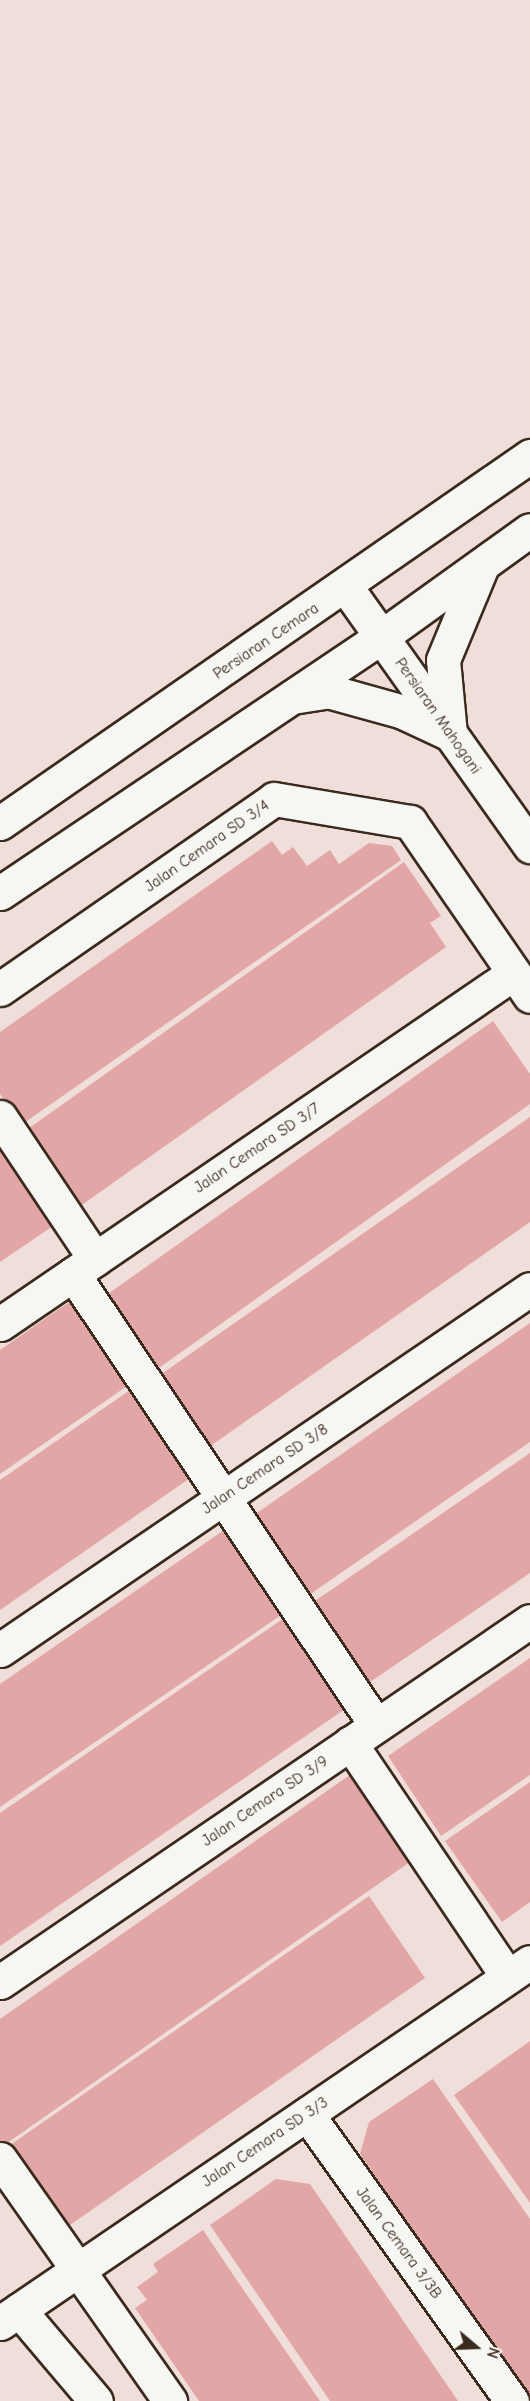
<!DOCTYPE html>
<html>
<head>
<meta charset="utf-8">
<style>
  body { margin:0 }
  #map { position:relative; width:530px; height:2401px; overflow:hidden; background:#f0dedb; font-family:"Comic Neue",sans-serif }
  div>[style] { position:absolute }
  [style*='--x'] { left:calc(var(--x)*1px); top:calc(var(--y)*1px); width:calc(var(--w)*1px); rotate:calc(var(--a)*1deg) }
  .building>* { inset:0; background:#e1a6a5 }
  .roads { filter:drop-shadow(2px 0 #3b2a1e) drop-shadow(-2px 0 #3b2a1e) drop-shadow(0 2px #3b2a1e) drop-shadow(0 -2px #3b2a1e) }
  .minor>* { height:33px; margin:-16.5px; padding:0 16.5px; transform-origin:16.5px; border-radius:16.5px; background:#f6f6f2 }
  .major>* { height:33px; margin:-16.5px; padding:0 16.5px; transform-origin:16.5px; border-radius:16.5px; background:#f6f6f2 }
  span { translate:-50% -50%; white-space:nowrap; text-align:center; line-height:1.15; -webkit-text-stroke:5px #f6f6f2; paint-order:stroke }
  .street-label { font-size:16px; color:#3b2a1e }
  .north { position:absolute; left:446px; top:2317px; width:60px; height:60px; -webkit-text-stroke:4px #f6f6f2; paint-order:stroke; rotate:109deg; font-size:16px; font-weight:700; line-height:24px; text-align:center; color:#3b2a1e }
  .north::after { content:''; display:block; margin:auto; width:21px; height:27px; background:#3b2a1e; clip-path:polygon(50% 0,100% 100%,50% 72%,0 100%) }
</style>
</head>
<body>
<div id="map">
  <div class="building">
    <div style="clip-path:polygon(272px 841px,282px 855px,293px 847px,307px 866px,330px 850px,339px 864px,369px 843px,392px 846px,401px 860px,21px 1125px,0 1094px,0 1032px)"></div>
    <div style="clip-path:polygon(404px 862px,441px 916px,430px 923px,446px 947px,79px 1207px,25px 1131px)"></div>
    <div style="clip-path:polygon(493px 1021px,530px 1074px,530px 1104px,156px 1370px,105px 1296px)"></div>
    <div style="clip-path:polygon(530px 1117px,530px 1222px,209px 1447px,160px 1375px)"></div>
    <div style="clip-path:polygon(0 1146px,56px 1224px,0 1262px)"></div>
    <div style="clip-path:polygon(72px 1300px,130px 1384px,0 1474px,0 1350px)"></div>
    <div style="clip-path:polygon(530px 1323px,530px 1442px,309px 1595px,254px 1515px)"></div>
    <div style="clip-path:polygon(133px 1388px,193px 1476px,0 1610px,0 1480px)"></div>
    <div style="clip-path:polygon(530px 1453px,530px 1573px,370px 1682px,315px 1601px)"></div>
    <div style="clip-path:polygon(230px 1526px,287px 1611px,0 1807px,0 1684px)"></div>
    <div style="clip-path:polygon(290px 1614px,351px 1705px,0 1946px,0 1813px)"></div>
    <div style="clip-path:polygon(530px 1658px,530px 1775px,441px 1836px,388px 1756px)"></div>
    <div style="clip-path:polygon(357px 1770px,417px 1857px,0 2148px,0 2019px)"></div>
    <div style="clip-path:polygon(530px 1782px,530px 1902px,502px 1922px,445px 1841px)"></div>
    <div style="clip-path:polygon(369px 1896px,425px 1978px,47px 2241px,0 2152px)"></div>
    <div style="clip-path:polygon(530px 2041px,530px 2203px,454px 2095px)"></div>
    <div style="clip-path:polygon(433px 2079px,530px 2219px,530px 2400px,360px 2154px,369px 2122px)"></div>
    <div style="clip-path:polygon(276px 2179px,310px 2184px,458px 2401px,330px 2401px,210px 2225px)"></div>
    <div style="clip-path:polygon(203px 2230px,234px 2276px,320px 2401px,199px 2401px,135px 2308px,147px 2300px,137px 2287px,158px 2272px,153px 2264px)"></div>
  </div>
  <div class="roads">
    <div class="minor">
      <div style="--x:346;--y:587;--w:318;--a:54.6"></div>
      <div style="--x:0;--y:989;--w:333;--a:-34.7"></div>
      <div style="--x:274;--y:799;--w:138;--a:9.6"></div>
      <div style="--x:410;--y:822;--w:211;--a:55.4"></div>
      <div style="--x:0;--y:1117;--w:171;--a:56.2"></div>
      <div style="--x:73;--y:1274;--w:543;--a:56.11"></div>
      <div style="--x:0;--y:1324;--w:622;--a:-34.33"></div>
      <div style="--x:0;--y:1650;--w:641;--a:-34.26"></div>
      <div style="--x:350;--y:1743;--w:282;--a:56"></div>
      <div style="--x:0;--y:1982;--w:641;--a:-34.26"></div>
      <div style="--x:307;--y:2114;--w:353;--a:54.5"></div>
      <div style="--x:0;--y:2159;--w:296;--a:54.9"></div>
      <div style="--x:19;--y:2310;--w:119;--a:49.8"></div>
      <div style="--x:0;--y:2323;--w:641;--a:-34.26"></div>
    </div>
    <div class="major">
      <div style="--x:292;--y:697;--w:36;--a:-9"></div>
      <div style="--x:328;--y:691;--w:78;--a:15.6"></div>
      <div style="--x:403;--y:712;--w:52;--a:25.1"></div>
      <div style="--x:450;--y:734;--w:74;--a:-95.4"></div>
      <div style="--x:443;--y:660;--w:102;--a:-67.5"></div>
      <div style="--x:0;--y:823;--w:645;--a:-34.7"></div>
      <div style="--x:0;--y:893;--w:459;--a:-33.9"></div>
      <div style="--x:381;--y:637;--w:183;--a:-35.7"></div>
    </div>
  </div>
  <div class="street-label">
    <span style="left:266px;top:641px;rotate:-34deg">Persiaran Cemara</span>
    <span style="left:438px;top:716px;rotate:55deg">Persiaran Mahogani</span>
    <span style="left:207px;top:846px;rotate:-35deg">Jalan Cemara SD 3/4</span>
    <span style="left:257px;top:1148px;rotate:-34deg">Jalan Cemara SD 3/7</span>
    <span style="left:265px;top:1469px;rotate:-34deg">Jalan Cemara SD 3/8</span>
    <span style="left:265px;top:1801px;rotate:-34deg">Jalan Cemara SD 3/9</span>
    <span style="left:265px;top:2142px;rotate:-34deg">Jalan Cemara SD 3/3</span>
    <span style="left:399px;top:2243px;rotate:54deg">Jalan Cemara 3/3B</span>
  </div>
  <div class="north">N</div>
</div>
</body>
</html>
